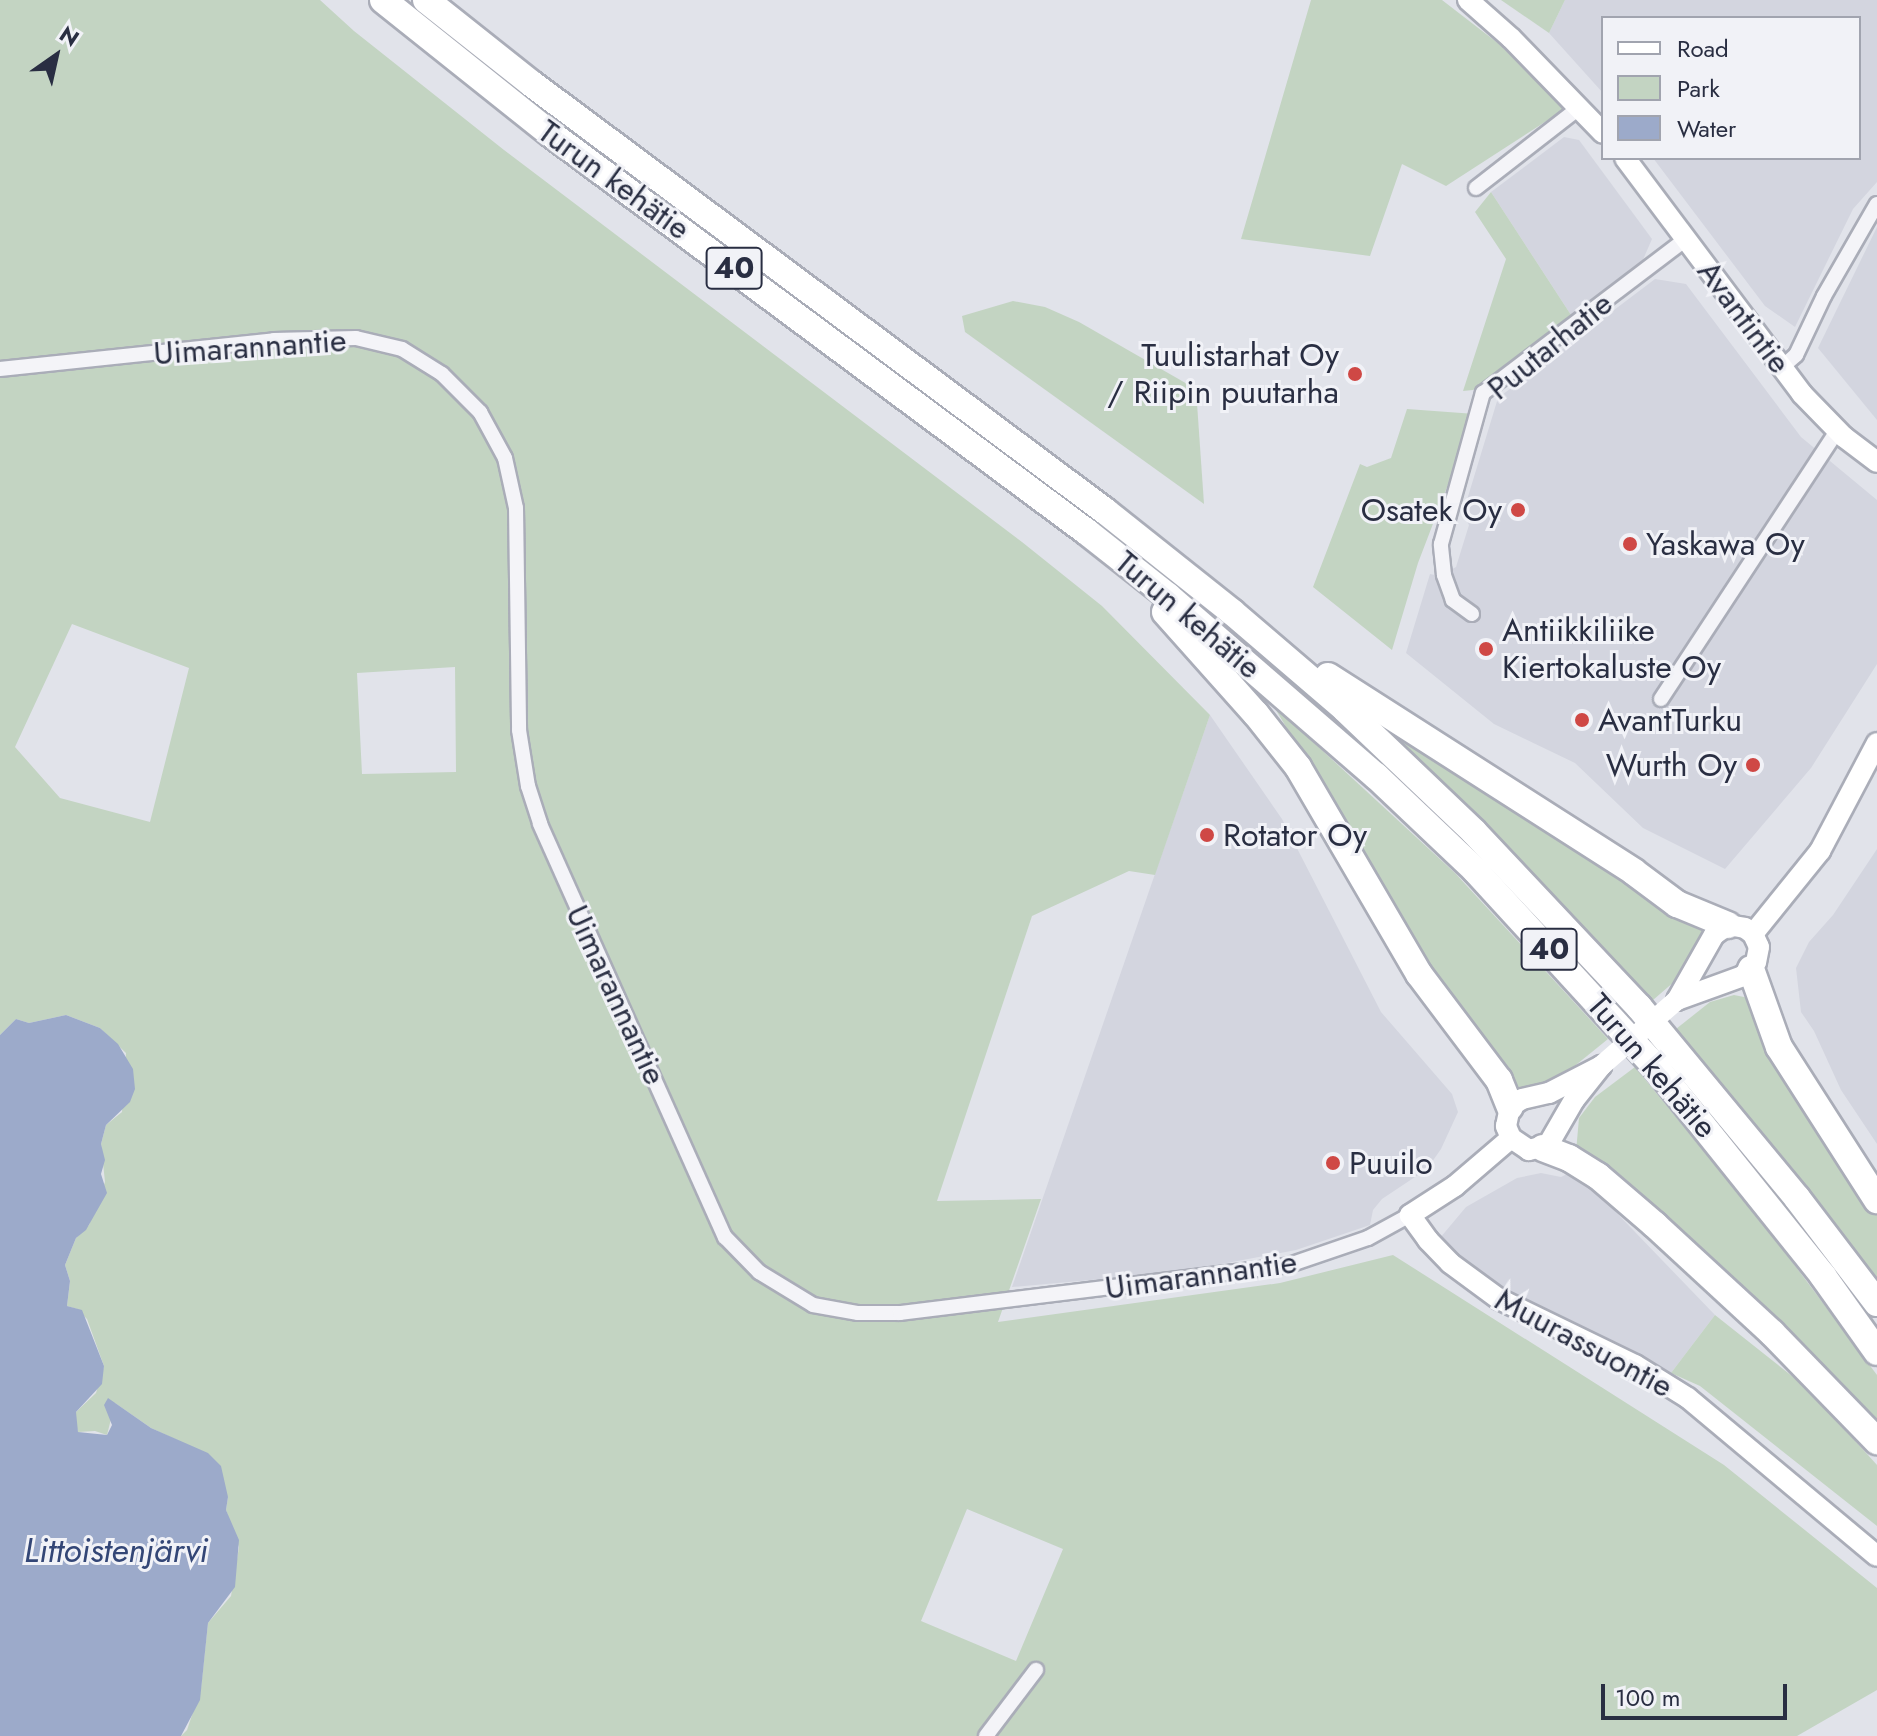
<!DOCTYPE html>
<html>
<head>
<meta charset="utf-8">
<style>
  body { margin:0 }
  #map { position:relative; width:1877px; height:1736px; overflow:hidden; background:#e1e3ea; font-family:Jost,sans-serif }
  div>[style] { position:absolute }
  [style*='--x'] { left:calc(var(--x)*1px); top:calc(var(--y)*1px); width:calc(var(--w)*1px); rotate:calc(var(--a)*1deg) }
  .built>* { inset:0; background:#d3d5df }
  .green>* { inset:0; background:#c3d4c2 }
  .water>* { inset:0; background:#9caaca }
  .roads { filter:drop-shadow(2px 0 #aaadb8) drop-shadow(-2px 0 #aaadb8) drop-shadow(0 2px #aaadb8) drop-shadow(0 -2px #aaadb8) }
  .street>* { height:14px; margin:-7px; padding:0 7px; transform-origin:7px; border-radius:7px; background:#f4f4f8 }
  .secondary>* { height:20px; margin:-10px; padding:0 10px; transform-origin:10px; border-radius:10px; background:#fff }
  .highway>* { height:26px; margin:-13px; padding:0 13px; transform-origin:13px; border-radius:13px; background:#fff }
  .secondary-bridge>* { height:20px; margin:-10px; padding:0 10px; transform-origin:10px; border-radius:10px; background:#fff }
  .dots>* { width:22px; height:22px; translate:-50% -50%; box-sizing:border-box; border:4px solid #f1f2f7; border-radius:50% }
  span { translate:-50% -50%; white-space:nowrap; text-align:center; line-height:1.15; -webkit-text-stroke:6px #f1f2f7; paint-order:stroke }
  .shield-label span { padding:2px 6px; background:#f1f2f7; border:2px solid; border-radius:6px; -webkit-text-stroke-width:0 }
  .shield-label { font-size:30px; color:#292e42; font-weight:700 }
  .street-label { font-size:32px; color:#292e42 }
  .poi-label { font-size:32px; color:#292e42 }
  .right { translate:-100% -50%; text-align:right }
  .left { translate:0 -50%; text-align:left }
  .water-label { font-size:34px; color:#334676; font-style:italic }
  .legend { position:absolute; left:1601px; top:16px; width:260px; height:144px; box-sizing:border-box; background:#f1f2f7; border:2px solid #a1a4af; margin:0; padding:10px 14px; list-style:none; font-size:24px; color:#292e42 }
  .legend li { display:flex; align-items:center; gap:16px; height:40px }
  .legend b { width:40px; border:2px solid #a1a4af }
  .north { position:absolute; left:16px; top:16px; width:80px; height:80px; -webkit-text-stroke:6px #f1f2f7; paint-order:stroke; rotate:34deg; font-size:22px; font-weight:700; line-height:32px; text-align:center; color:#292e42 }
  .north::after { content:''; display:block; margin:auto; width:28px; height:36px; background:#292e42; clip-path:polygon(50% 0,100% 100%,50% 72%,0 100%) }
  .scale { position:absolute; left:1601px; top:1684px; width:186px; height:36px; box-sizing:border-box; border:4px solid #292e42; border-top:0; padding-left:10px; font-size:24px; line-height:28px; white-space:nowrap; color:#292e42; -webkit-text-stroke:6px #f1f2f7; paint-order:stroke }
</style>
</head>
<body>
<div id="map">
  <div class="built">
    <div style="clip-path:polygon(1565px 0,1877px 0,1877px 182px,1853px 209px,1795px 327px,1765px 306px,1653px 158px,1859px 158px,1859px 18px,1603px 18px,1603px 93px,1549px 33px)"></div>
    <div style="clip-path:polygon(1564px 137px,1579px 140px,1652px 239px,1642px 262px,1571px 315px,1491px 192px)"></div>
    <div style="clip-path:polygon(1877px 227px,1877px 420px,1818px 348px)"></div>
    <div style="clip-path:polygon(1655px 279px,1686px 284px,1801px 437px,1877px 500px,1877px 664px,1811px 768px,1725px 869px,1643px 828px,1575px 763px,1494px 724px,1406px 653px,1430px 574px,1440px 576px,1456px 567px,1469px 525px,1463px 513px,1498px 398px)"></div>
    <div style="clip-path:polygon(1210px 715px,1282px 819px,1381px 1012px,1452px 1094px,1458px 1112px,1441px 1149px,1427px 1169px,1382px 1199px,1373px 1210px,1370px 1225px,1296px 1250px,1179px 1272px,1012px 1287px)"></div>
    <div style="clip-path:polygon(1877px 849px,1877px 1144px,1841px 1090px,1814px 1031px,1801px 1012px,1796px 968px,1809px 942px,1833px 915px)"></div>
    <div style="clip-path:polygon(1571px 1172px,1582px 1177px,1715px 1315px,1671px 1373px,1508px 1296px,1480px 1278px,1440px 1238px,1466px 1207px,1517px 1178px,1541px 1173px,1561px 1177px)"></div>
  </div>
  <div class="green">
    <div style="clip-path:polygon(evenodd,0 0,320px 0,354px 31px,504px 150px,1022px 542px,1102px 606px,1210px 715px,1155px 875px,1129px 871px,1032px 916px,937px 1201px,1041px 1199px,998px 1322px,1280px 1283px,1393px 1255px,1724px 1465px,1877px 1588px,1877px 1690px,1797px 1736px,181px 1736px,187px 1730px,201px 1688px,208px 1623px,231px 1596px,239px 1547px,226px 1510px,228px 1497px,179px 1441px,151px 1428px,115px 1403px,107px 1435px,95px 1431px,78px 1432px,75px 1421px,76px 1412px,96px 1393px,104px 1366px,87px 1319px,77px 1309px,67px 1306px,70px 1281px,65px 1265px,76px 1238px,89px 1225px,105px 1182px,101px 1144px,106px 1125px,122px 1112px,126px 1053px,100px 1028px,66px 1015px,29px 1023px,16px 1019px,0 1035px,0 0,72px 624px,189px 668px,150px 822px,60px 798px,15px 747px,72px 624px,0 0,455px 667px,456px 772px,362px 774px,357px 673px,455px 667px,0 0,967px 1509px,1063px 1549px,1016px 1661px,921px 1621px,967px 1509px)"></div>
    <div style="clip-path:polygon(1311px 0,1442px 0,1499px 44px,1565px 109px,1446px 186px,1402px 164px,1370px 256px,1241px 239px)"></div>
    <div style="clip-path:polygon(1501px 0,1565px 0,1549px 33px)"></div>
    <div style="clip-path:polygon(1491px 192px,1571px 315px,1473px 390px,1463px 391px,1506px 259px,1475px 212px)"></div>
    <div style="clip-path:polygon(1013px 301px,1045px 307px,1079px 322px,1196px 389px,1204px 504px,965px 332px,962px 316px)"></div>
    <div style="clip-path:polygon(1407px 409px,1475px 414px,1418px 563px,1392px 650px,1313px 587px,1360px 464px,1367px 467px,1391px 458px)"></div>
    <div style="clip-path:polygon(1273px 705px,1455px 873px,1608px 1039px,1561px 1077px,1514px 1092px,1463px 1024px)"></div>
    <div style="clip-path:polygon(1377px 721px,1709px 928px,1682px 975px,1653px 1000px,1474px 814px)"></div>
    <div style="clip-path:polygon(1734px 995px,1754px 999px,1877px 1213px,1877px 1287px,1676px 1029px,1710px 1002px)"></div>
    <div style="clip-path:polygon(1635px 1067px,1769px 1231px,1877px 1375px,1877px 1423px,1576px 1152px,1579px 1118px,1595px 1097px)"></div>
    <div style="clip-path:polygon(1715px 1315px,1807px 1388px,1877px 1465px,1877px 1526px,1700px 1386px,1671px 1373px)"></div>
  </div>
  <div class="water">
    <div style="clip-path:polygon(66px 1015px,100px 1028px,118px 1044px,133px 1069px,135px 1089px,130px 1102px,106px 1125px,101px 1144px,105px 1160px,101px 1174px,107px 1193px,86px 1230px,76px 1238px,65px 1265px,70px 1281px,67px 1306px,82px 1310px,104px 1366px,102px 1384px,76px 1412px,78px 1432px,107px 1435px,112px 1425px,104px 1405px,108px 1398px,151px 1428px,208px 1453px,221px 1466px,228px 1497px,226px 1510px,239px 1540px,235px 1587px,208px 1623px,200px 1700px,181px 1736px,0 1736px,0 1035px,16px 1019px,29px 1023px)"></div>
  </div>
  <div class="roads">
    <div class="street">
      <div style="--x:1476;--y:188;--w:132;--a:-37.9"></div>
      <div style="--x:1781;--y:368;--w:20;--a:-41"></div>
      <div style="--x:1796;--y:355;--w:65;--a:-64.6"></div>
      <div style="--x:1824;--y:296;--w:106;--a:-60.1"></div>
      <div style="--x:0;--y:369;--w:276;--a:-6"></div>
      <div style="--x:274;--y:340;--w:82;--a:-1.4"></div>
      <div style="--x:356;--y:338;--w:47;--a:13.4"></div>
      <div style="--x:402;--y:349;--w:47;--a:32"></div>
      <div style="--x:442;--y:374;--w:54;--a:45"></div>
      <div style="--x:480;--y:412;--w:52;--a:61.5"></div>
      <div style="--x:505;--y:458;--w:51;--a:77.6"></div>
      <div style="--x:516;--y:508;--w:222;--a:89.2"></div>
      <div style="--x:519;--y:730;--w:57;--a:80.9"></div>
      <div style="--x:528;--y:786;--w:40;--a:72"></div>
      <div style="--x:540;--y:824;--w:453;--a:65.9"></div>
      <div style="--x:725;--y:1237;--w:49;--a:45.8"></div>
      <div style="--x:759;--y:1272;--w:63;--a:31.4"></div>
      <div style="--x:813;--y:1305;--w:46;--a:10.1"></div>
      <div style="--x:858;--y:1313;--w:42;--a:0"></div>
      <div style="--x:900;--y:1313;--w:392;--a:-7"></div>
      <div style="--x:1289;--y:1265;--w:83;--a:-18.9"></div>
      <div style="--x:1368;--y:1238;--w:48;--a:-28.7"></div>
      <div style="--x:1472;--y:614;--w:24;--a:-144"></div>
      <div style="--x:1453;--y:600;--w:27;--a:-110"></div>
      <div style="--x:1444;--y:575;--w:31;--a:-96"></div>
      <div style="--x:1441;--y:544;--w:157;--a:-74.5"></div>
      <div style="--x:1483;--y:393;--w:255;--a:-37.2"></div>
      <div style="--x:1661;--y:699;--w:321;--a:-56.7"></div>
      <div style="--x:986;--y:1736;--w:83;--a:-52.9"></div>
    </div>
    <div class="secondary">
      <div style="--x:1468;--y:0;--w:57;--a:41.5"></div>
      <div style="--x:1511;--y:38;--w:132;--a:45.9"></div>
      <div style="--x:1625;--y:158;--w:295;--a:53.1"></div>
      <div style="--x:1802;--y:394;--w:60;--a:45.7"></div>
      <div style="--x:1844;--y:437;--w:41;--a:37.1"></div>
      <div style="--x:1728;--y:925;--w:17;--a:10"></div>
      <div style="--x:1745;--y:928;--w:10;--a:37"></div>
      <div style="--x:1753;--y:934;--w:14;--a:65"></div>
      <div style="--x:1759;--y:947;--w:15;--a:101"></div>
      <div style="--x:1756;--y:962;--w:19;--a:133"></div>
      <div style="--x:1743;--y:976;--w:70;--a:160"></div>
      <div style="--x:1677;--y:1000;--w:75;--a:-60.4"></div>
      <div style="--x:1714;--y:935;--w:17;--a:-36"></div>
      <div style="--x:1753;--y:934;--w:107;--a:-51.1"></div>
      <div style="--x:1820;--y:851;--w:122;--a:-62.2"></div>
      <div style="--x:1601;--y:1066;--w:43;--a:128.5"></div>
      <div style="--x:1574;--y:1100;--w:52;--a:120"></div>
      <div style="--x:1548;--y:1145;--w:20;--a:165"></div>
      <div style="--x:1529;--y:1150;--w:22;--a:-146"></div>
      <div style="--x:1511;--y:1138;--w:13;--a:-113"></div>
      <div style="--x:1506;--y:1126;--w:19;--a:-78"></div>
      <div style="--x:1510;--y:1107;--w:14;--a:-34"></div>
      <div style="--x:1522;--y:1099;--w:28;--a:-13"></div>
      <div style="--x:1549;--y:1093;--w:59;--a:-27.4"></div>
      <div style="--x:1511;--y:1138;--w:74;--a:139.4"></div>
      <div style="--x:1455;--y:1186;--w:54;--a:147.2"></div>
      <div style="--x:1410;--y:1215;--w:31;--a:54"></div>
      <div style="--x:1428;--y:1240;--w:32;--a:46"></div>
      <div style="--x:1450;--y:1263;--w:61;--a:36.3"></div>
      <div style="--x:1499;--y:1299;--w:151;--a:25.9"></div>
      <div style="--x:1635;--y:1365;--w:62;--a:31.9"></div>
      <div style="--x:1688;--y:1398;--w:246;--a:39.9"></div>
    </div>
    <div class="highway">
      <div style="--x:383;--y:0;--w:215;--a:38.6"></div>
      <div style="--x:551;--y:134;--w:668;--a:36.6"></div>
      <div style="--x:1087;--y:532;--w:103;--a:38.3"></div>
      <div style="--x:1168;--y:596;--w:275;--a:40.9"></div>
      <div style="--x:1376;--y:776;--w:138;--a:43.5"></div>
      <div style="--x:1476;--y:871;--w:271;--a:47.5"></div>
      <div style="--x:1659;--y:1071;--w:263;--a:51.3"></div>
      <div style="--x:1823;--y:1276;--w:93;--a:54.6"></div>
      <div style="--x:426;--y:0;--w:135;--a:38.4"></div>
      <div style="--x:532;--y:84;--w:715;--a:36.69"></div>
      <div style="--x:1105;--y:511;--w:162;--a:38.5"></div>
      <div style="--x:1232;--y:612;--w:149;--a:40.6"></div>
      <div style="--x:1345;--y:709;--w:178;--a:43.6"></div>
      <div style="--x:1474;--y:832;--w:241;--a:46.7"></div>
      <div style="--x:1639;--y:1007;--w:248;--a:50.4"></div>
      <div style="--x:1797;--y:1198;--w:132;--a:52.7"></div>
      <div style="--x:1165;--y:612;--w:137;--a:48.3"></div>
      <div style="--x:1256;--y:714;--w:68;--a:51.6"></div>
      <div style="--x:1298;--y:767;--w:240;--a:59.7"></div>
      <div style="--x:1419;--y:974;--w:133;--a:53"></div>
      <div style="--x:1499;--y:1080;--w:29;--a:68"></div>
      <div style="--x:1328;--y:676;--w:363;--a:32.6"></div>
      <div style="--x:1634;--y:872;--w:54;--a:36.7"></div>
      <div style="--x:1677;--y:904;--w:55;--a:22.4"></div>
      <div style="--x:1751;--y:969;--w:83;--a:70.3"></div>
      <div style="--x:1779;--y:1047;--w:182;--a:57.4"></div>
      <div style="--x:1543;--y:1148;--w:28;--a:21"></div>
      <div style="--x:1569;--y:1158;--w:34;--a:32"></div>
      <div style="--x:1598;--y:1176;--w:75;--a:40.7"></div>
      <div style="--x:1655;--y:1225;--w:159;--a:42.7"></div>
      <div style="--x:1772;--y:1333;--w:151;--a:45.8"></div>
    </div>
  </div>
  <div class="secondary-bridge">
    <div style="--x:1601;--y:1066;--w:101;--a:-41"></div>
  </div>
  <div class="dots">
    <div style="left:1355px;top:374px;background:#cf4845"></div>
    <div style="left:1518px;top:510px;background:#cf4845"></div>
    <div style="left:1630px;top:544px;background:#cf4845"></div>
    <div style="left:1486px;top:649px;background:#cf4845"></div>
    <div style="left:1582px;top:720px;background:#cf4845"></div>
    <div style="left:1753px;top:765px;background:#cf4845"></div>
    <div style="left:1207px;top:835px;background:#cf4845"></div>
    <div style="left:1333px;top:1163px;background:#cf4845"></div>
  </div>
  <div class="shield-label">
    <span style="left:734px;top:268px">40</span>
    <span style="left:1549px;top:949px">40</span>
  </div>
  <div class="street-label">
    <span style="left:614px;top:180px;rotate:36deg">Turun kehätie</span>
    <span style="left:1744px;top:317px;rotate:53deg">Avantintie</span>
    <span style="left:1550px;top:346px;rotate:-39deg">Puutarhatie</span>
    <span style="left:250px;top:347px;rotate:-4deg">Uimarannantie</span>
    <span style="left:1188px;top:615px;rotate:40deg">Turun kehätie</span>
    <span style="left:616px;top:995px;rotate:65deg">Uimarannantie</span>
    <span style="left:1652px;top:1066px;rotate:49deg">Turun kehätie</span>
    <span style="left:1201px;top:1275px;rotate:-8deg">Uimarannantie</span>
    <span style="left:1584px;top:1343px;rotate:28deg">Muurassuontie</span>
  </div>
  <div class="poi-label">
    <span class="right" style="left:1339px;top:374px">Tuulistarhat Oy<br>/ Riipin puutarha</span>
    <span class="right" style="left:1502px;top:510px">Osatek Oy</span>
    <span class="left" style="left:1646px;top:544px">Yaskawa Oy</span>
    <span class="left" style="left:1502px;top:649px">Antiikkiliike<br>Kiertokaluste Oy</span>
    <span class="left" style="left:1598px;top:720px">AvantTurku</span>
    <span class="right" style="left:1737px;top:765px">Wurth Oy</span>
    <span class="left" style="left:1223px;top:835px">Rotator Oy</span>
    <span class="left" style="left:1349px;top:1163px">Puuilo</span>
  </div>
  <div class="water-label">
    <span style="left:116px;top:1551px">Littoistenjärvi</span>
  </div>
  <ul class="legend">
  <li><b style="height:10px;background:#fff"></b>Road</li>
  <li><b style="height:22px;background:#c3d4c2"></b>Park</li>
  <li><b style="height:22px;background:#9caaca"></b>Water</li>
  </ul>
  <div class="north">N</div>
  <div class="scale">100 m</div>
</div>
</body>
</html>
